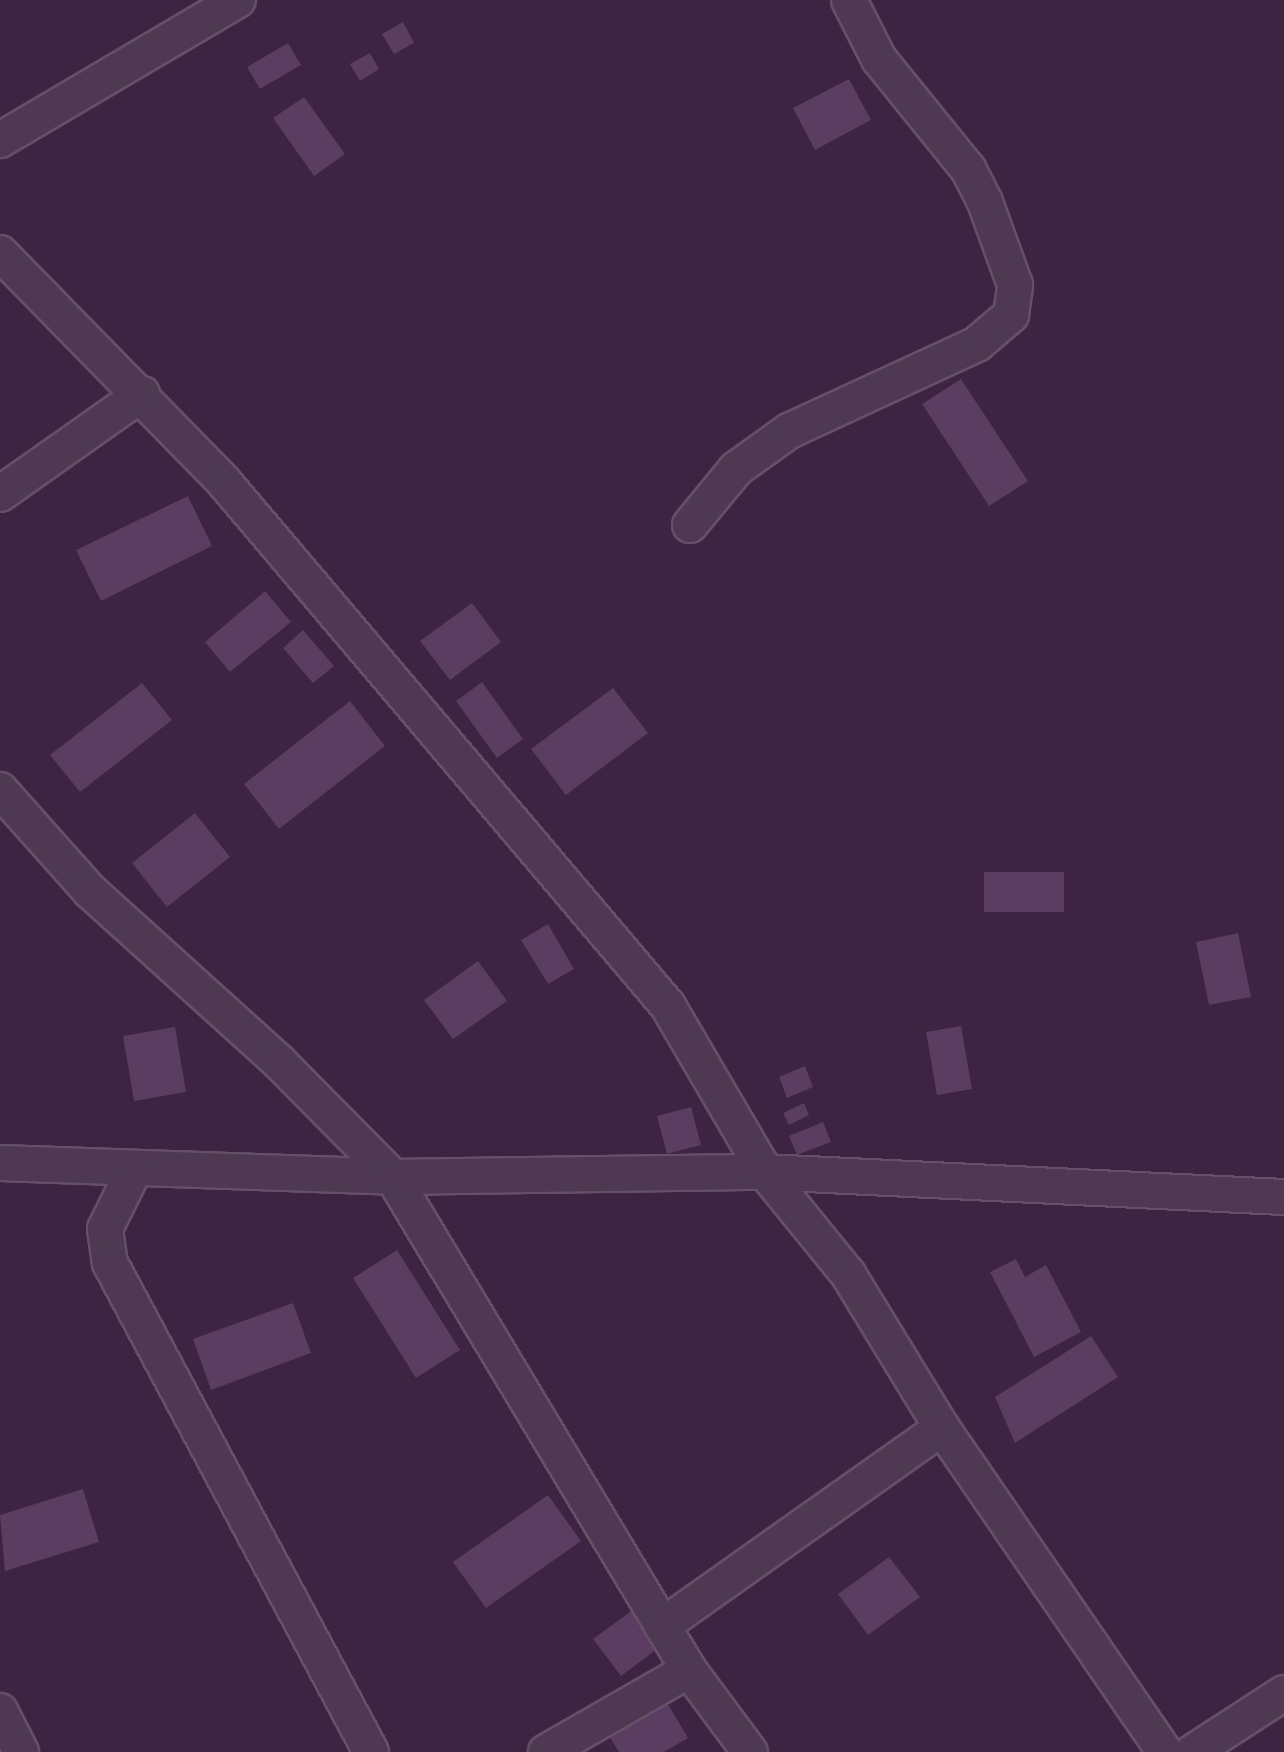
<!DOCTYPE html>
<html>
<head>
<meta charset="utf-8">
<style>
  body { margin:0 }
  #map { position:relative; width:1284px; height:1752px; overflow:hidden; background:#3d2442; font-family:Raleway,sans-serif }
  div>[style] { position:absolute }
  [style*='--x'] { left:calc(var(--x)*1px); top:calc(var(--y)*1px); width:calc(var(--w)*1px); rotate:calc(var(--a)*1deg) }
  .building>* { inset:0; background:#5a3d60 }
  .roads { filter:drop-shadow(2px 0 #665069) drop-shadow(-2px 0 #665069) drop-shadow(0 2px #665069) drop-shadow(0 -2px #665069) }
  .street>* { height:34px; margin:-17px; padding:0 17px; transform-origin:17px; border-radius:17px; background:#4e3852 }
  span { translate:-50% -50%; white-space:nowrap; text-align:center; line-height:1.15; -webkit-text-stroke:7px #331d37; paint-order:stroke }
</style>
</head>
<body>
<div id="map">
  <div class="building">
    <div style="clip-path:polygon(403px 22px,414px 43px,394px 54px,382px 34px)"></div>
    <div style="clip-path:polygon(288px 43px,301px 65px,260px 89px,247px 67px)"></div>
    <div style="clip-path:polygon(370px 53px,379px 69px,360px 81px,350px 64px)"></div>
    <div style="clip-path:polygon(849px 79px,871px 120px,815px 150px,793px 108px)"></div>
    <div style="clip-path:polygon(304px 97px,345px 154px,314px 176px,273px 118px)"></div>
    <div style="clip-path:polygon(961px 379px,1028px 481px,989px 506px,922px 404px)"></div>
    <div style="clip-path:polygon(188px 496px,212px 546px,101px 601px,76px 550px)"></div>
    <div style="clip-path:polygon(265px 591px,291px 622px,230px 672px,205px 642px)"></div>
    <div style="clip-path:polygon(472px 603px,501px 642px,450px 680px,420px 641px)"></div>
    <div style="clip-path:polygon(303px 630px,334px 666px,313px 683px,283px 648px)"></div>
    <div style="clip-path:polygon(482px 682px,523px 739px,497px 758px,456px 701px)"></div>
    <div style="clip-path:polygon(142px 683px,172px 720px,80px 792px,50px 755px)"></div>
    <div style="clip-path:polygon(613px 688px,648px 733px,566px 795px,531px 749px)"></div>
    <div style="clip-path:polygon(350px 701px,385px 746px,279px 829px,244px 784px)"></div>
    <div style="clip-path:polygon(195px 813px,230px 857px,167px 907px,132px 863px)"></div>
    <div style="clip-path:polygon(984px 872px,1064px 872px,1064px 912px,984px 912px)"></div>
    <div style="clip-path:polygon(548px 924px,574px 969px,548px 984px,521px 940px)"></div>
    <div style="clip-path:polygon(1238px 933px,1251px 997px,1209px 1005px,1196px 942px)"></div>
    <div style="clip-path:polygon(478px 961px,507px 1001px,453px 1039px,424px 1000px)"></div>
    <div style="clip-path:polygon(961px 1026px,972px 1089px,937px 1095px,926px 1032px)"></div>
    <div style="clip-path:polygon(175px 1027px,186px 1092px,134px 1101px,123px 1036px)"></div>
    <div style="clip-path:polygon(805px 1066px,813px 1087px,787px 1098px,779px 1077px)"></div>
    <div style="clip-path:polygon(804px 1103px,809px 1115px,789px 1125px,783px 1113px)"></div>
    <div style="clip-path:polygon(691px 1107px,701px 1145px,667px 1154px,657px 1116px)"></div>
    <div style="clip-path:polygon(823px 1122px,831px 1142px,797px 1155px,789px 1136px)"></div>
    <div style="clip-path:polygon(397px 1250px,460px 1350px,416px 1378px,353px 1278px)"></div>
    <div style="clip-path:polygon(1016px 1259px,1025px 1277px,1046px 1265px,1081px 1332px,1034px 1357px,990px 1272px)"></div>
    <div style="clip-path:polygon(293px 1303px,311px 1353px,211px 1390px,193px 1339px)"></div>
    <div style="clip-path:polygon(1091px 1336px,1118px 1377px,1015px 1443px,995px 1397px)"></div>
    <div style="clip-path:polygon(83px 1489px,99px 1542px,5px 1571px,0 1515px)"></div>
    <div style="clip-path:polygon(548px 1495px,581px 1541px,486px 1608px,453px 1562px)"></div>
    <div style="clip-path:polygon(889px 1557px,920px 1597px,868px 1635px,838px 1594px)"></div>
    <div style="clip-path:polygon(634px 1609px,661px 1646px,621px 1676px,593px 1639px)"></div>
    <div style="clip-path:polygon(665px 1699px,688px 1738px,664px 1752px,619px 1752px,607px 1733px)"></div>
  </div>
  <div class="roads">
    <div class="street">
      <div style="--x:0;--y:140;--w:276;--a:-30.5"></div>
      <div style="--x:0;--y:253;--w:320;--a:45.6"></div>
      <div style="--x:224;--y:482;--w:687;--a:49.72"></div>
      <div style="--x:668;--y:1006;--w:192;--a:59.7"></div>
      <div style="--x:765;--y:1172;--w:132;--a:50.9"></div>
      <div style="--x:848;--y:1274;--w:180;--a:58.6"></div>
      <div style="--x:942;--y:1428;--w:393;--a:55.5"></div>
      <div style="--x:0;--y:494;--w:174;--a:-35.2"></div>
      <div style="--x:690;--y:525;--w:72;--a:-50.6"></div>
      <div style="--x:736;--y:469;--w:65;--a:-35.6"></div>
      <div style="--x:789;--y:431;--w:207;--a:-24.8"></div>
      <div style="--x:977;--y:344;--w:45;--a:-40.5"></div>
      <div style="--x:1011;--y:315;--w:30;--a:-82"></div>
      <div style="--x:1015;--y:285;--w:88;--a:-109.9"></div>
      <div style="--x:985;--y:202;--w:37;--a:-117"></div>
      <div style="--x:968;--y:169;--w:141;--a:-129"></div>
      <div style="--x:879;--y:59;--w:66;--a:-117"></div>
      <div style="--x:0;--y:790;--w:135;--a:48.3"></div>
      <div style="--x:90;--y:891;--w:255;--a:42.1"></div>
      <div style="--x:279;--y:1062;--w:162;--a:45.3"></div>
      <div style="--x:393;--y:1177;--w:575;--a:59.02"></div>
      <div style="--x:689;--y:1670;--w:102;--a:53.4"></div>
      <div style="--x:0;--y:1163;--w:393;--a:2"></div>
      <div style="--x:393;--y:1177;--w:372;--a:-0.8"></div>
      <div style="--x:765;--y:1172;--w:520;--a:2.76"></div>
      <div style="--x:135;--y:1168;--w:68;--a:116.2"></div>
      <div style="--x:105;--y:1229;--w:34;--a:82"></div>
      <div style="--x:110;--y:1263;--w:554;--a:61.91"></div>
      <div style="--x:662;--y:1626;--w:343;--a:-35.3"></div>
      <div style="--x:0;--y:1711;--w:46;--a:62.9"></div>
      <div style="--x:546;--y:1752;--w:165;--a:-29.8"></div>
      <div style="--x:1193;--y:1752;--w:108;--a:-33"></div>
    </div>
  </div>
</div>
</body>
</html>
